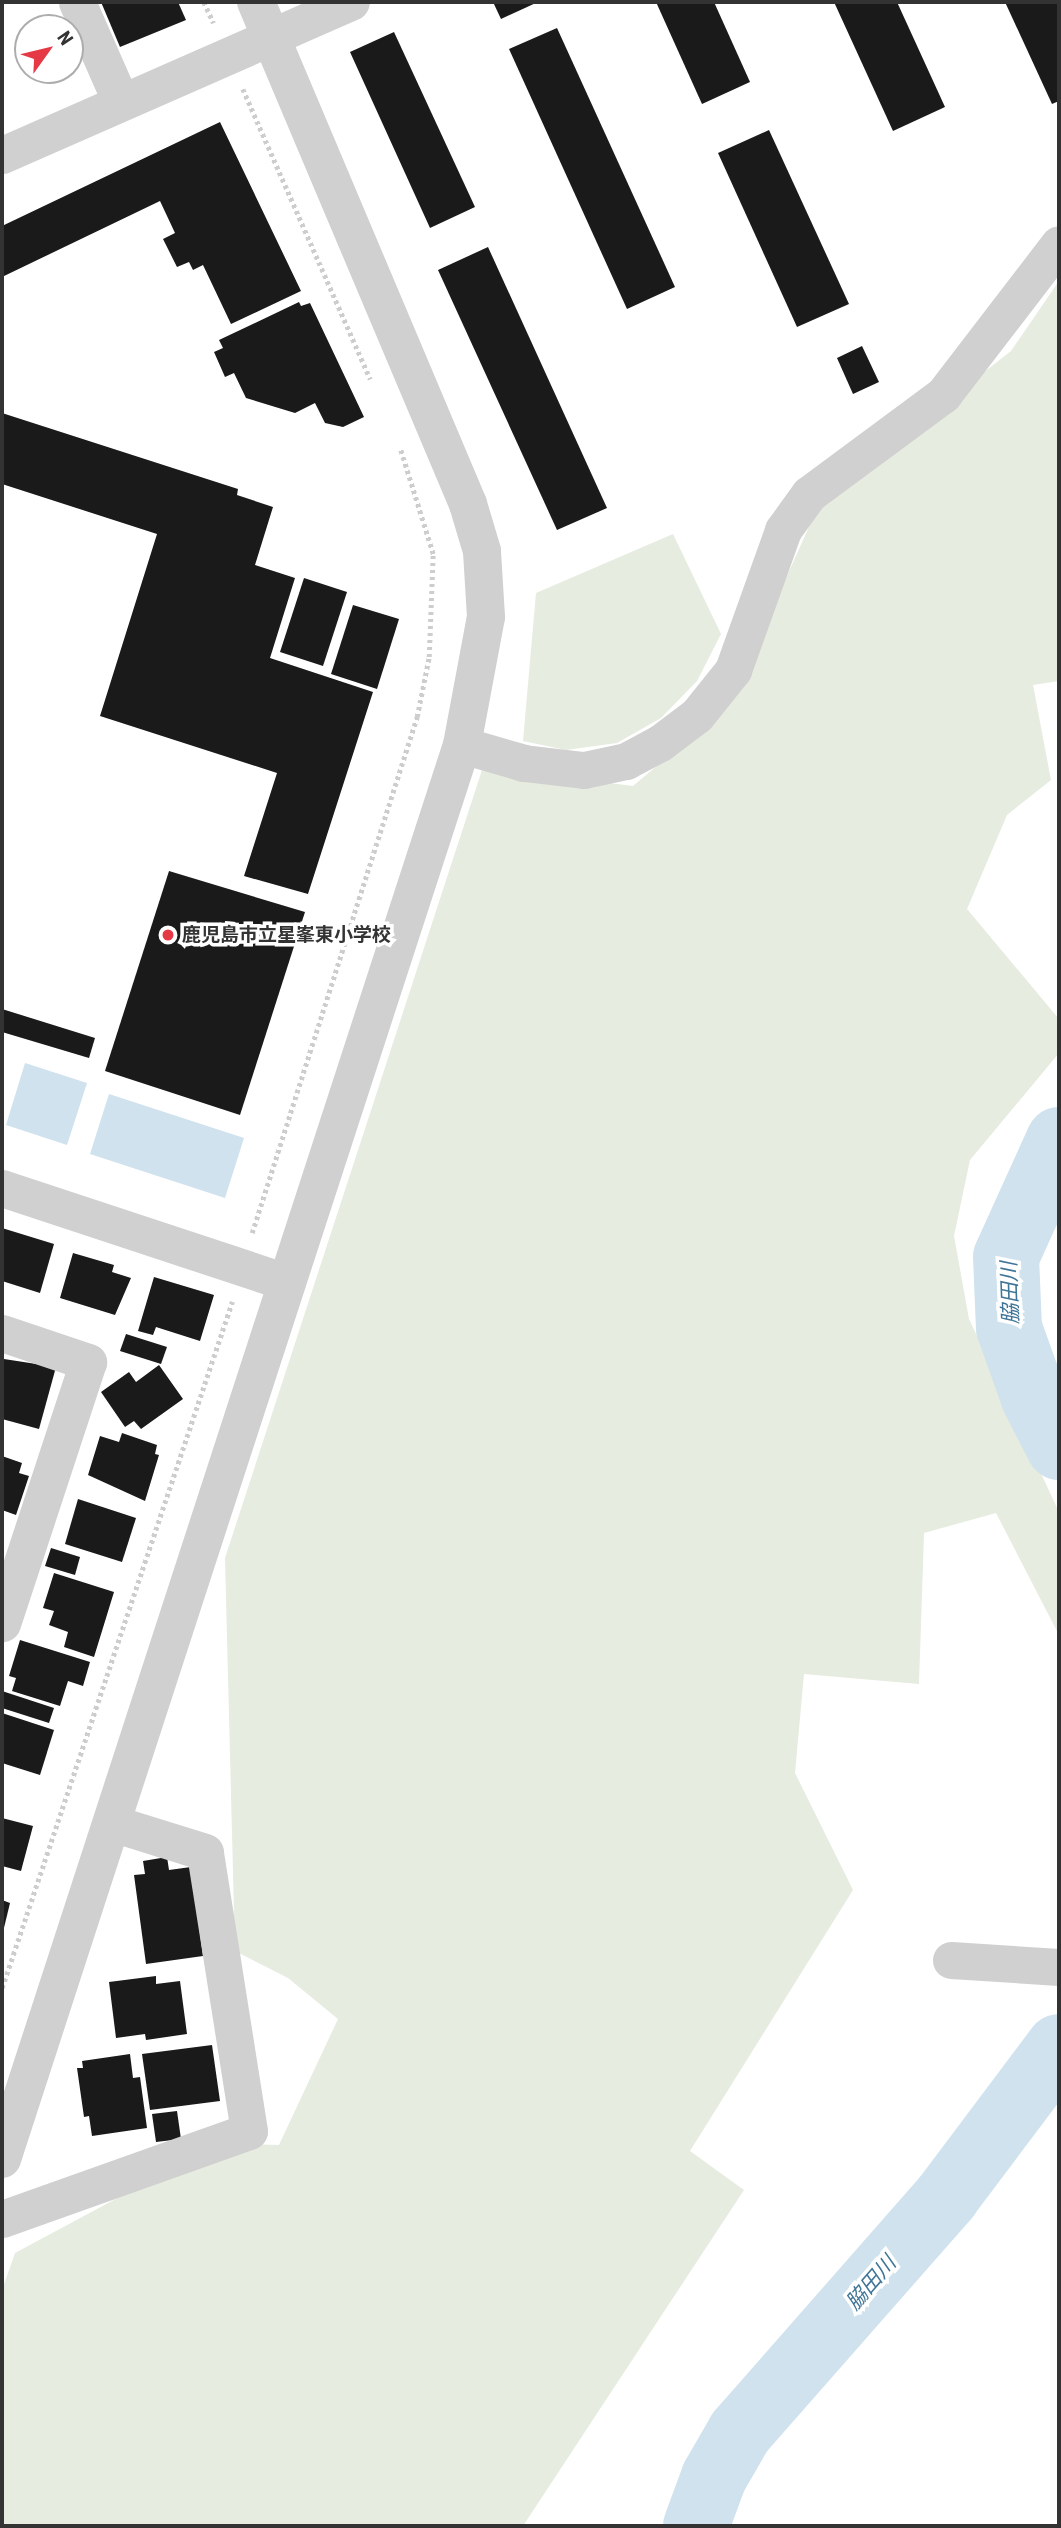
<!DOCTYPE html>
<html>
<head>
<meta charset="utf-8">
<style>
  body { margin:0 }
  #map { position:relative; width:1061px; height:2528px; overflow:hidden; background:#fff; font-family:"Roboto Condensed","Noto Sans JP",sans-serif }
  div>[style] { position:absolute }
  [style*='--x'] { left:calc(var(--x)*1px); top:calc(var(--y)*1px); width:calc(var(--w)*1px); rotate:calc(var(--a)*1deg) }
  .green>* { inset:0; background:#e6ecdf }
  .water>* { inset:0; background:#cfe2ee }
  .river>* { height:66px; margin:-33px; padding:0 33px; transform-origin:33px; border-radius:33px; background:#cfe2ee }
  .building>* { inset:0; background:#1a1a1a }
  .path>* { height:4.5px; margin-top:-2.25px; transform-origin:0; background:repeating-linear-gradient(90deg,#cdcdcd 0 3.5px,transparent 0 7px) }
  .minor>* { height:37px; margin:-18.5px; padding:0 18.5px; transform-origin:18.5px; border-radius:18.5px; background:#d0d0d0 }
  .tertiary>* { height:38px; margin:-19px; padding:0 19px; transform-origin:19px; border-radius:19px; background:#d0d0d0 }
  .dots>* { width:19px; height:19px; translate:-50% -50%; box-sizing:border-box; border:4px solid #fff; border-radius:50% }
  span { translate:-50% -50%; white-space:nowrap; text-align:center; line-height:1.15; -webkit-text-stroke:7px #fff; paint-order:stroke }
  .poi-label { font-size:19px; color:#333; font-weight:700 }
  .left { translate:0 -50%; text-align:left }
  .water-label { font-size:21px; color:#3f7597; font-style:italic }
  .frame { position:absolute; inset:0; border:4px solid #333; pointer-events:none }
  .north { position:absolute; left:14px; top:14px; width:70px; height:70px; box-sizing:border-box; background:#fff; border:2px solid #adadad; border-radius:50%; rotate:56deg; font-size:19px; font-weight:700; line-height:28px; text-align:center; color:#333 }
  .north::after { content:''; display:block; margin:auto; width:24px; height:32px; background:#e63946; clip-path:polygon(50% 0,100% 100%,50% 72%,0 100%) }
</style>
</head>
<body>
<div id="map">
  <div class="green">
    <div style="clip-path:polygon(1059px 281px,1059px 681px,1033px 685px,1051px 780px,1007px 815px,967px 909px,1059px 1019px,1059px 1053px,970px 1160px,954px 1236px,969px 1319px,1059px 1512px,1059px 1635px,996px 1513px,924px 1533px,919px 1684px,804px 1674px,795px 1773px,853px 1890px,690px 2151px,744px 2190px,523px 2526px,2px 2526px,2px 2290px,15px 2253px,220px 2143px,279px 2145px,338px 2019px,288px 1978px,235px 1951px,225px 1558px,483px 767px,633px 786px,703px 727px,742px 676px,821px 500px,1011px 351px)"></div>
    <div style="clip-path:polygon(673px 534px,721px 634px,697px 681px,661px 718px,617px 743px,566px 750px,523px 741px,536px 593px)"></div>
  </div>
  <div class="water">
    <div style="clip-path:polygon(25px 1063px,87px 1083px,67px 1145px,6px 1125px)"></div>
    <div style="clip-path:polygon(109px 1094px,244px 1138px,225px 1198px,90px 1154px)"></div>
  </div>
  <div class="river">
    <div style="--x:1059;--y:1140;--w:128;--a:114.4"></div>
    <div style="--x:1006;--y:1257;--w:71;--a:87.6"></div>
    <div style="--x:1009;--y:1328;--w:74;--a:70.3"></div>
    <div style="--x:1034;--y:1398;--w:55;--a:63"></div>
    <div style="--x:696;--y:2526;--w:52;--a:-69.8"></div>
    <div style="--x:714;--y:2477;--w:52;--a:-60"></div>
    <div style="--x:740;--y:2432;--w:314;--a:-48.7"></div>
    <div style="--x:947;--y:2196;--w:186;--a:-53.1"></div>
  </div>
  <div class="building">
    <div style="clip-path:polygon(101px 2px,178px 2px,186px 20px,120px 47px)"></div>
    <div style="clip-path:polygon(493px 2px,538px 2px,501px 19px)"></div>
    <div style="clip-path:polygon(656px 2px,714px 2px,750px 82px,702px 104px)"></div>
    <div style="clip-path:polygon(834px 2px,897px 2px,945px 107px,893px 131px)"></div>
    <div style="clip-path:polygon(1005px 2px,1059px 2px,1059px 101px,1052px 104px)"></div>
    <div style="clip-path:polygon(557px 28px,675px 287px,627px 309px,509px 49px)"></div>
    <div style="clip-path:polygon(394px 32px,475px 207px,430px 228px,350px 52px)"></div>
    <div style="clip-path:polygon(220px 122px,301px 291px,231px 324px,203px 265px,193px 270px,189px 262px,177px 267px,163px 239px,175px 233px,160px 201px,2px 277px,2px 226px)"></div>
    <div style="clip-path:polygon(769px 130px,849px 304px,797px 327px,718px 153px)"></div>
    <div style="clip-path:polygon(488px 247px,607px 508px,557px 530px,438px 270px)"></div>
    <div style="clip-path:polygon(299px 302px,301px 306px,310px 303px,364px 417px,343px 427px,325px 423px,315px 403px,295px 413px,246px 398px,234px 373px,225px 377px,214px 352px,223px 348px,219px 340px)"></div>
    <div style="clip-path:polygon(862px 346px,879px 382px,853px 394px,837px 358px)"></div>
    <div style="clip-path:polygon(2px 413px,238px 489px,237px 495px,273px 507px,255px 565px,295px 578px,270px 658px,373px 692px,308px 894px,244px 876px,277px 773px,100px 716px,157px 534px,2px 484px)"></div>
    <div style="clip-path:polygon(304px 578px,347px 592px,323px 666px,280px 652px)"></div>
    <div style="clip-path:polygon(353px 605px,399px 619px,377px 689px,331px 674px)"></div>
    <div style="clip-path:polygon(169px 871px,305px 912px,240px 1115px,105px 1071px)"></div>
    <div style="clip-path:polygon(2px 1009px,95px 1038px,89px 1058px,2px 1032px)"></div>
    <div style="clip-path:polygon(2px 1228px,54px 1244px,40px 1293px,2px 1281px)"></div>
    <div style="clip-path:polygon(73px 1253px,114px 1265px,112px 1272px,131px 1278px,115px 1315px,60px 1298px)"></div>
    <div style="clip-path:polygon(154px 1277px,214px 1295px,200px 1341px,156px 1327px,153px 1335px,138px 1331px)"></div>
    <div style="clip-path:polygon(126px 1334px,167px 1347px,161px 1364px,120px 1351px)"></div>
    <div style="clip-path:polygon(4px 1359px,56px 1367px,39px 1429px,2px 1419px)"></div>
    <div style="clip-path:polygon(159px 1365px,183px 1399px,141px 1429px,134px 1421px,125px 1427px,101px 1392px,129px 1372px,136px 1382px)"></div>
    <div style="clip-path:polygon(122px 1433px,157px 1445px,155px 1454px,159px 1455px,145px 1501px,88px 1475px,100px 1436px,119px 1442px)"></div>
    <div style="clip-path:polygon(2px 1456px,22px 1463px,19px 1473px,29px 1476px,16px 1515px,2px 1510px)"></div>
    <div style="clip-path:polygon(78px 1499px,136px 1518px,122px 1562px,65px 1544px)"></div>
    <div style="clip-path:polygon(51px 1548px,80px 1557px,75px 1575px,45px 1566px)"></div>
    <div style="clip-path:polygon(54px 1573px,114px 1592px,94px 1657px,64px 1647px,68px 1632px,49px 1625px,54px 1611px,43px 1608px)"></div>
    <div style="clip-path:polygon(20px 1640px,90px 1662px,83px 1686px,68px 1681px,60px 1706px,12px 1691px,16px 1678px,9px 1676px)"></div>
    <div style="clip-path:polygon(2px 1691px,54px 1708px,49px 1723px,2px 1708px)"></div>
    <div style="clip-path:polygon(2px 1713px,54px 1730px,40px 1775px,2px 1763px)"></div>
    <div style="clip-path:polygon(2px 1818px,33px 1826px,21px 1871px,2px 1866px)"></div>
    <div style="clip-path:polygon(167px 1857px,169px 1870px,191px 1867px,203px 1956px,146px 1964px,134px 1875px,145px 1874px,143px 1861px)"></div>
    <div style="clip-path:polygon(2px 1900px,10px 1903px,3px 1932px,2px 1932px)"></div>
    <div style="clip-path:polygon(156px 1976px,156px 1984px,180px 1981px,187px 2034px,146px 2040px,145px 2034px,116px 2038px,109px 1982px)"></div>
    <div style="clip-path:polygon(212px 2045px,220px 2101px,150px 2110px,142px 2054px)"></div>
    <div style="clip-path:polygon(130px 2054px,133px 2078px,140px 2077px,147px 2128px,92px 2136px,89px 2116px,84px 2117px,77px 2068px,83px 2068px,82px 2061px)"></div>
    <div style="clip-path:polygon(177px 2111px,181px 2139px,156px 2142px,152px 2114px)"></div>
  </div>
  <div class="path">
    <div style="--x:204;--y:2;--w:23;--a:65"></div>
    <div style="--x:243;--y:89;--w:317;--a:66.3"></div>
    <div style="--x:252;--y:1233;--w:542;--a:-72.27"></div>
    <div style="--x:417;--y:717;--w:61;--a:-78.7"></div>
    <div style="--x:429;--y:657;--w:103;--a:-87.8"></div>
    <div style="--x:433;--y:554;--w:111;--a:-107.3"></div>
    <div style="--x:2;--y:1988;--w:724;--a:-71.46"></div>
  </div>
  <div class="minor">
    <div style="--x:77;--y:2;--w:107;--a:66.3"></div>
    <div style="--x:2;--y:155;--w:381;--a:-23.7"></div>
    <div style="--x:462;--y:745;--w:65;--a:16.2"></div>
    <div style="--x:524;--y:763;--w:60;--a:6.7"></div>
    <div style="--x:584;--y:770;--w:43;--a:-12.1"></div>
    <div style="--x:626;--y:761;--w:38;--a:-28"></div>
    <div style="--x:660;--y:743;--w:46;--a:-37.1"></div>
    <div style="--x:697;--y:715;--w:58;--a:-51.3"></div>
    <div style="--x:733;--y:670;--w:149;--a:-70.3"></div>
    <div style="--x:783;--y:530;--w:44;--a:-54.2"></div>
    <div style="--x:809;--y:494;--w:167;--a:-36.5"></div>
    <div style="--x:943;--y:395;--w:190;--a:-52.5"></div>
    <div style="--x:2;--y:1188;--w:300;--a:18.3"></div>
    <div style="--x:2;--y:1333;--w:91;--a:18.6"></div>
    <div style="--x:88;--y:1362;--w:275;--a:108.2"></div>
    <div style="--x:951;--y:1960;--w:108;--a:3.7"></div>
    <div style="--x:2;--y:2219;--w:262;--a:-19.6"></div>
    <div style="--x:249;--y:2131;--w:282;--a:-99"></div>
    <div style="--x:205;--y:1852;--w:97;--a:-162.7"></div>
  </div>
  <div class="tertiary">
    <div style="--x:2;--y:2159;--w:1487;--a:-71.98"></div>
    <div style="--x:462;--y:745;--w:130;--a:-79.4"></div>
    <div style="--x:486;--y:617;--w:66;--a:-93.5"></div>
    <div style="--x:482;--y:551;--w:49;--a:-106.6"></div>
    <div style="--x:468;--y:504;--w:545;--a:-112.89"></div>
  </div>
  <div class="dots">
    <div style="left:168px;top:935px;background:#e63946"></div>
  </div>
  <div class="poi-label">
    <span class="left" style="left:182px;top:935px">鹿児島市立星峯東小学校</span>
  </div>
  <div class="water-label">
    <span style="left:1010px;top:1293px;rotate:-92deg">脇田川</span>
    <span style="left:871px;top:2283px;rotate:-49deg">脇田川</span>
  </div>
  <div class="frame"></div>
  <div class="north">N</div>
</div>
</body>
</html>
